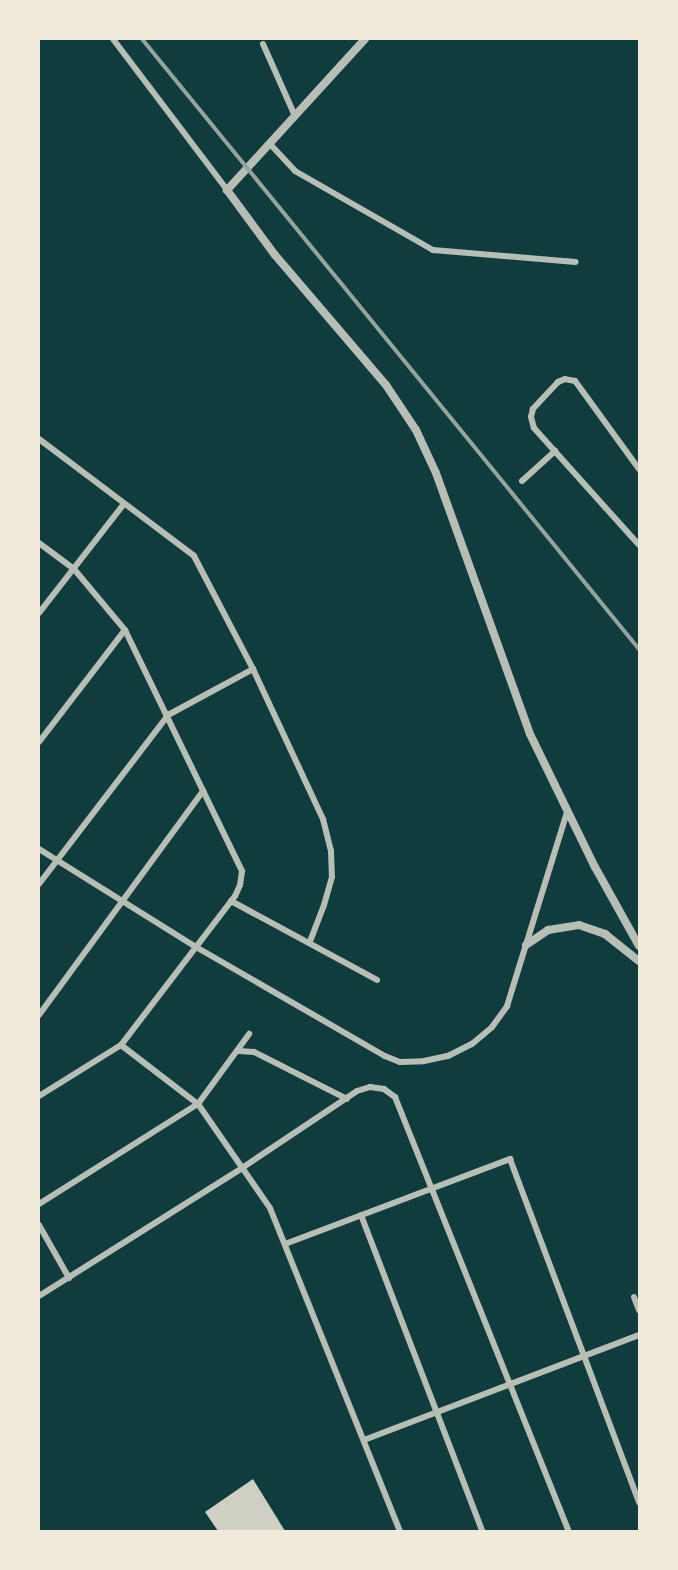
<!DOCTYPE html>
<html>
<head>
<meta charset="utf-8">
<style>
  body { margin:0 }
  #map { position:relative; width:678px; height:1570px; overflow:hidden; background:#0f3d3e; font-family:Ubuntu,sans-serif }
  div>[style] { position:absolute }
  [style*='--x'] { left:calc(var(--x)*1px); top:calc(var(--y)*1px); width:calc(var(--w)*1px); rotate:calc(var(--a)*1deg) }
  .building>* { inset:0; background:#cfcfc3 }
  .minor>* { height:6px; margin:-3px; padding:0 3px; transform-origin:3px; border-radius:3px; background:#b8beb3 }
  .tertiary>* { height:8px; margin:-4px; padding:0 4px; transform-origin:4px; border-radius:4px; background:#b8beb3 }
  .rail>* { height:4px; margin:-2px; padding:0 2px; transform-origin:2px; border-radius:2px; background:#97a49c }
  span { translate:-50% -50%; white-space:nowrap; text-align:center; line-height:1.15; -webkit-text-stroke:6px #f1e9da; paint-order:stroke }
  .frame { position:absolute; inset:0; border:40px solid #f1e9da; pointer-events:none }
</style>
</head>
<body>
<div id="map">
  <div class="building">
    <div style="clip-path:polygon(253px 1479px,285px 1531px,218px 1531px,205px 1512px)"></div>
  </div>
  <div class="minor">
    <div style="--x:113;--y:39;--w:189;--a:52.9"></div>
    <div style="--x:263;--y:44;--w:79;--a:66"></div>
    <div style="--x:270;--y:144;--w:37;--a:47"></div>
    <div style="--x:295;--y:171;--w:159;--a:29.8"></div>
    <div style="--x:433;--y:250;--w:143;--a:4.8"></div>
    <div style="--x:39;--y:439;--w:194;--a:37"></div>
    <div style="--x:194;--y:556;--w:127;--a:62.4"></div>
    <div style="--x:253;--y:669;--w:166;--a:65"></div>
    <div style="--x:323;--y:819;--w:33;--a:76"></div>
    <div style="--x:331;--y:851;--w:26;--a:88"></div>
    <div style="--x:332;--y:877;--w:29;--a:106"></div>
    <div style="--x:324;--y:905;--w:40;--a:111"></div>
    <div style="--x:639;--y:469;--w:109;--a:-126"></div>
    <div style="--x:575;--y:381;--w:10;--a:-169"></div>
    <div style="--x:565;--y:379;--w:8;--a:157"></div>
    <div style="--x:558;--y:382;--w:37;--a:133"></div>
    <div style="--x:533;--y:409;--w:8;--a:104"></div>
    <div style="--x:531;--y:417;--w:11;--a:75"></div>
    <div style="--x:534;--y:428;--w:157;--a:48.1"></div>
    <div style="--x:522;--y:481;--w:45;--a:-42.3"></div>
    <div style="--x:39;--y:543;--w:44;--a:36.6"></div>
    <div style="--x:74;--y:569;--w:80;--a:50.1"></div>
    <div style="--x:125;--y:630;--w:268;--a:64.1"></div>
    <div style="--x:242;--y:871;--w:14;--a:98"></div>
    <div style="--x:240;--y:885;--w:12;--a:114"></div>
    <div style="--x:235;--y:896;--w:188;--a:127.4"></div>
    <div style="--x:121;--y:1045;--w:97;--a:148.1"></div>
    <div style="--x:39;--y:613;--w:138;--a:-52.1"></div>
    <div style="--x:39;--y:742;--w:141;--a:-52.5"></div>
    <div style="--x:39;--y:849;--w:185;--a:32"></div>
    <div style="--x:196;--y:947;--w:218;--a:30"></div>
    <div style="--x:385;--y:1056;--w:16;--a:22"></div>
    <div style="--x:400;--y:1062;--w:24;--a:-2"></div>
    <div style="--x:424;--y:1061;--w:25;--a:-12"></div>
    <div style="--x:448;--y:1056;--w:27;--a:-27"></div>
    <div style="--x:472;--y:1044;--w:26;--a:-40"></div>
    <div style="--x:492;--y:1027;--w:26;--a:-54"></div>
    <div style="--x:507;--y:1006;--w:203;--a:-72.8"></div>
    <div style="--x:39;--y:884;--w:213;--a:-52.6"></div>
    <div style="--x:168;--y:715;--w:97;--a:-28.4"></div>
    <div style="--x:231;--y:901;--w:166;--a:28.4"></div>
    <div style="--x:39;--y:1015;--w:278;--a:-53.8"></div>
    <div style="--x:121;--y:1045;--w:97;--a:37.5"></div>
    <div style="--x:198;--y:1104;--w:126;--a:55.3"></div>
    <div style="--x:270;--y:1208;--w:348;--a:68.1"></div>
    <div style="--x:239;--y:1051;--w:15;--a:4"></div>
    <div style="--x:254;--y:1052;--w:104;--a:26.8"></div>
    <div style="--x:39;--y:1204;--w:188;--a:-32.2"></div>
    <div style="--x:198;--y:1104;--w:87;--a:-53.9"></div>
    <div style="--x:361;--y:1215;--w:338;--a:69"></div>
    <div style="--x:39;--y:1225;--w:61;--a:60.5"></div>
    <div style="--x:285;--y:1244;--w:241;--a:-20.7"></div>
    <div style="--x:510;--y:1159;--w:367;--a:69.4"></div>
    <div style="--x:39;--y:1296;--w:240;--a:-32.2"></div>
    <div style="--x:242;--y:1168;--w:138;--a:-33.8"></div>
    <div style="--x:357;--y:1091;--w:14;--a:-17"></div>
    <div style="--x:370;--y:1087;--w:14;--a:8"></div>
    <div style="--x:384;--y:1089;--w:14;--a:36"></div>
    <div style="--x:395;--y:1097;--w:468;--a:68.2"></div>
    <div style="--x:634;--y:1297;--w:14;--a:69"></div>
    <div style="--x:364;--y:1440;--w:294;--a:-20.9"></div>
  </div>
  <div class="tertiary">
    <div style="--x:365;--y:39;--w:205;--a:132.4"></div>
    <div style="--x:227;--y:190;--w:81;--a:53.6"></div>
    <div style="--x:275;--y:255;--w:171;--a:49.5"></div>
    <div style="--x:386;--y:385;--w:54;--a:56.3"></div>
    <div style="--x:416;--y:430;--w:47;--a:65.1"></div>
    <div style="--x:436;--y:473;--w:277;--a:70.2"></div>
    <div style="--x:530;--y:734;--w:148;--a:64"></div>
    <div style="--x:595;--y:867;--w:90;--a:60.9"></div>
    <div style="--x:526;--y:945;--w:27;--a:-34"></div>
    <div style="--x:548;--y:930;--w:31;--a:-9"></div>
    <div style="--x:579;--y:925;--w:28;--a:19"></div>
    <div style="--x:605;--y:934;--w:43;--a:38.5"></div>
  </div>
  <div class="rail">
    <div style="--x:142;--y:39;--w:787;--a:50.83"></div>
  </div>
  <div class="frame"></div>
</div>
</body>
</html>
